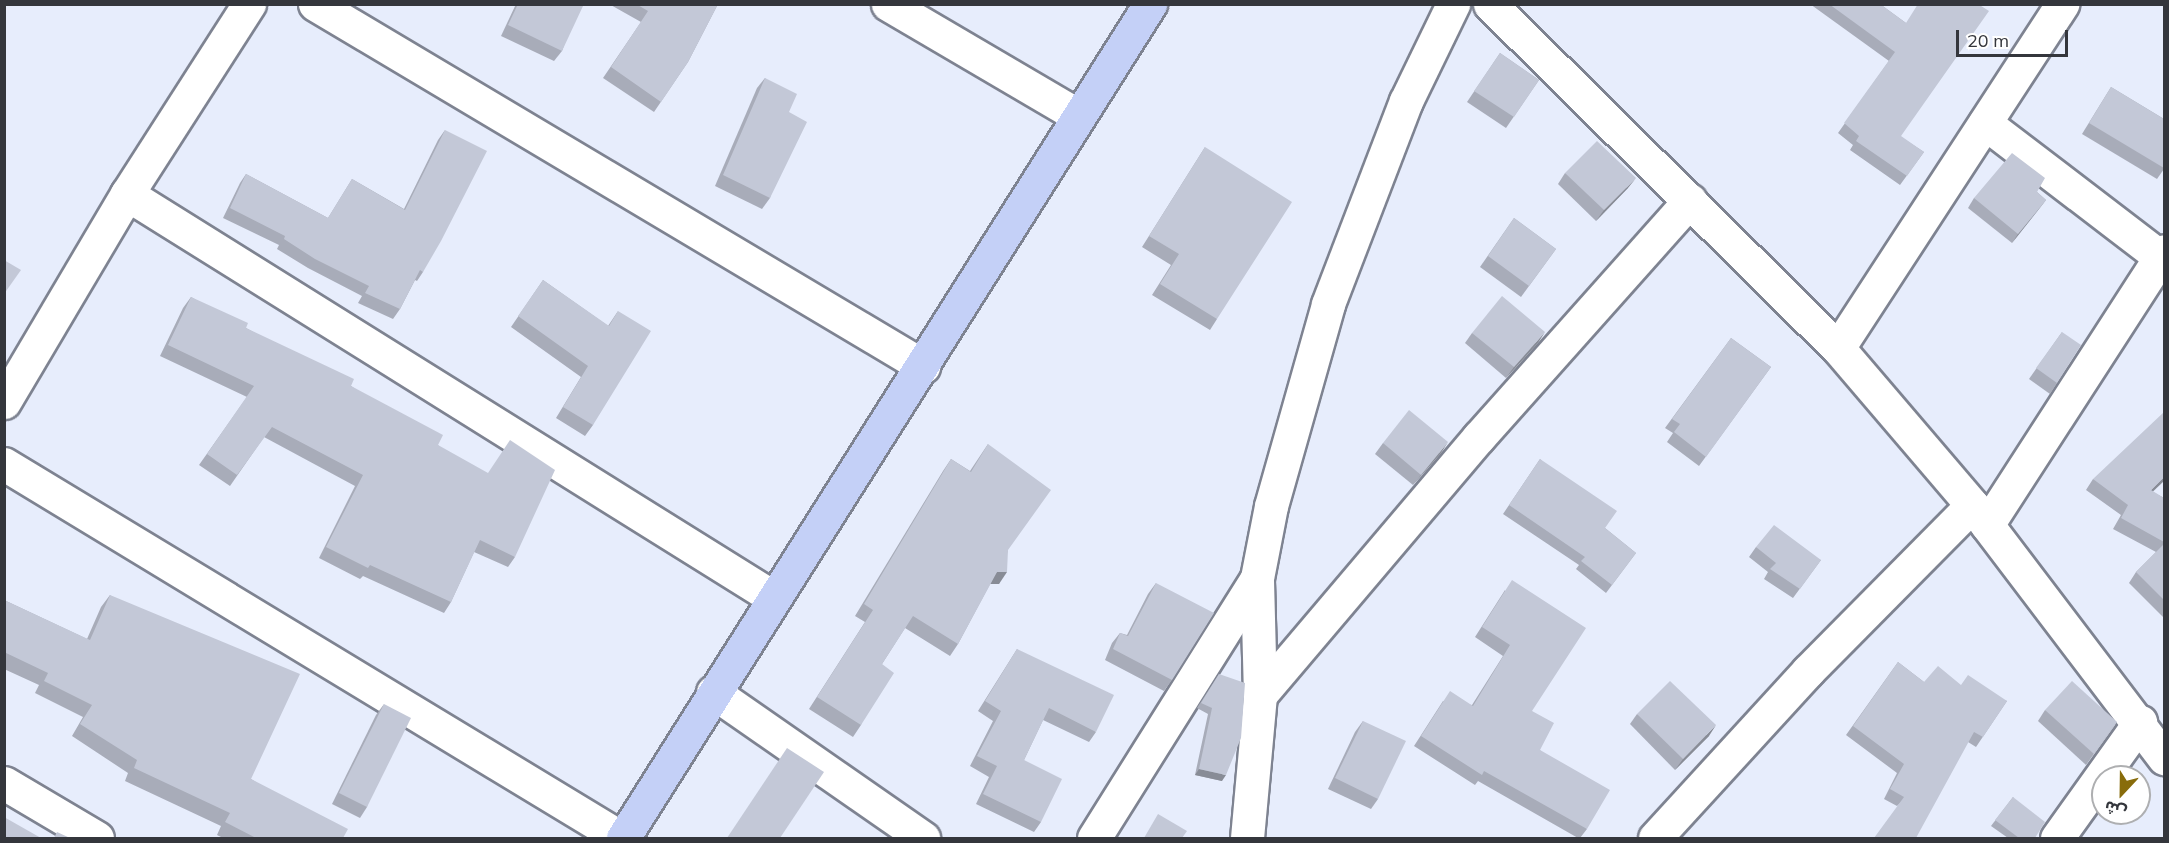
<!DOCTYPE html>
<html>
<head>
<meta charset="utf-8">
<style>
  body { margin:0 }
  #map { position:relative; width:2169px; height:843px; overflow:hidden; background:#e7edfc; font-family:Mulish,"Noto Sans Arabic",sans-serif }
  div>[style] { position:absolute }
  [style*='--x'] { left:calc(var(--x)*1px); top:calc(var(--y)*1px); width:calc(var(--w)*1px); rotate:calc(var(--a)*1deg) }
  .roads { filter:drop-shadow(2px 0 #7e8391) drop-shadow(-2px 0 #7e8391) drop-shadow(0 2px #7e8391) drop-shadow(0 -2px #7e8391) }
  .minor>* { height:33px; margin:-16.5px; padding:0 16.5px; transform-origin:16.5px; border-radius:16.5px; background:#fff }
  .primary>* { height:33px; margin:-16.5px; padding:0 16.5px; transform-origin:16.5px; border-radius:16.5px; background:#c4d0f7 }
  .wall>* { inset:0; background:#a8acb9 }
  .shaded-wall>* { inset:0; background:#888c96 }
  .building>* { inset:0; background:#c3c8d7 }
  span { translate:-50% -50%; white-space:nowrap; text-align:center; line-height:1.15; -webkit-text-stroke:4.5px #fff; paint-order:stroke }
  .frame { position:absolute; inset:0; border:6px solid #34363c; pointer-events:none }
  .north { position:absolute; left:2091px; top:765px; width:60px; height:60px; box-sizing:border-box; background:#fff; border:2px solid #aeafb1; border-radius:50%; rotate:202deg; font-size:16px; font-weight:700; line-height:24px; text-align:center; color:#34363c }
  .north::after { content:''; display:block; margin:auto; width:21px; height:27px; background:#886c0b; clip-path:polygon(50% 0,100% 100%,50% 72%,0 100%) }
  .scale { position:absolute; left:1956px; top:30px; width:112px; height:27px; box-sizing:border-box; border:3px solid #34363c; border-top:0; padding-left:8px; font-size:18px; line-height:21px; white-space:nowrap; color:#34363c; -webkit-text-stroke:4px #fff; paint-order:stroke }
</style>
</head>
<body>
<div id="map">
  <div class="roads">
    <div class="minor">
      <div style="--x:315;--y:4;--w:708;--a:30.77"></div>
      <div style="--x:888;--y:4;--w:221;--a:30.4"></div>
      <div style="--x:1490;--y:4;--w:489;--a:44.7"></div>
      <div style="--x:1838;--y:348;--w:206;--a:49.5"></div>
      <div style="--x:1972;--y:505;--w:318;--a:52.8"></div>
      <div style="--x:1985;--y:123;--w:225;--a:37.4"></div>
      <div style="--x:127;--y:194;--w:763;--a:31.98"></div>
      <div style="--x:1838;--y:348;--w:411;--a:-56.9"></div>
      <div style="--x:4;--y:402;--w:242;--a:-59.4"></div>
      <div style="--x:127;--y:194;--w:226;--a:-57.3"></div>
      <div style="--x:4;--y:464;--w:722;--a:31.22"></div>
      <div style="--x:1987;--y:525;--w:326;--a:-57.1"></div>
      <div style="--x:713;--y:692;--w:256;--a:34.8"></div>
      <div style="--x:1260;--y:695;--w:338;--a:-49.7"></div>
      <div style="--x:1479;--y:437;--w:317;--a:-48.3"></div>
      <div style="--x:4;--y:783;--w:108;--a:30.6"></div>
      <div style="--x:1094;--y:838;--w:307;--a:-57.9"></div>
      <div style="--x:1247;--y:838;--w:144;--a:-84.8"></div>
      <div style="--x:1260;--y:695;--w:117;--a:-91.5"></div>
      <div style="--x:1257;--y:578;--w:73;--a:-79"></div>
      <div style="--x:1271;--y:506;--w:210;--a:-74.2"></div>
      <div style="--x:1328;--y:304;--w:217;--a:-69"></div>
      <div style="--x:1406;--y:101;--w:108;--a:-64.1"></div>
      <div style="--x:1655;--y:838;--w:226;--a:-47.5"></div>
      <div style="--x:1808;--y:671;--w:233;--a:-45.3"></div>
      <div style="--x:2057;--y:838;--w:143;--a:-54.4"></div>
    </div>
    <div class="primary">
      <div style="--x:623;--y:838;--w:987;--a:-57.71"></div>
    </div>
  </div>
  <div class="wall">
    <div style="clip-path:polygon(516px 4px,579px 4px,562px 51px,554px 61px,501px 36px)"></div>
    <div style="clip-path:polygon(609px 4px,718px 4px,688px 62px,654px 112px,603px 78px,641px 22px)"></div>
    <div style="clip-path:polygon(1810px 4px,1880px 4px,1906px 23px,1901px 137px,1924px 152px,1900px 185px,1850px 150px,1853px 145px,1838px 133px,1889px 61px)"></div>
    <div style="clip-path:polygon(1500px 53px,1539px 80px,1506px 128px,1467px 102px)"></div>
    <div style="clip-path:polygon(765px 78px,789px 112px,770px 198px,762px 209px,715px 186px,757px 88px)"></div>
    <div style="clip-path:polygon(2111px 87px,2164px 119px,2164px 169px,2157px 179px,2082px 134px)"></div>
    <div style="clip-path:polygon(445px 130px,423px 272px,417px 281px,415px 280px,400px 309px,393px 319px,358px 303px,362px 296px,308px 268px,277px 249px,279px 245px,223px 218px,240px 183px,246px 174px,328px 218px,352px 179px,404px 209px,438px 140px)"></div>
    <div style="clip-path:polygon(1205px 147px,1217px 319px,1210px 330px,1152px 295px,1171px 265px,1142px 247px)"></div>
    <div style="clip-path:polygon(1565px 173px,1628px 188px,1596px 221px,1558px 184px)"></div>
    <div style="clip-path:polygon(2037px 192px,2046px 200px,2012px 243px,1968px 208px,1974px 198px)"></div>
    <div style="clip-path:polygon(1514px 218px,1556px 249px,1521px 297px,1480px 267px)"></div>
    <div style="clip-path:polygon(543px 280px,608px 326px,618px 311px,593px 425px,585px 436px,556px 418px,581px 377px,511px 327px)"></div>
    <div style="clip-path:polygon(191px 297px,246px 328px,351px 386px,438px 445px,515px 557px,508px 567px,474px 552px,451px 602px,444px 613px,363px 576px,360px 579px,319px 558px,355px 486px,264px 437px,230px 486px,199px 465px,247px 397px,160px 356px,183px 308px)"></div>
    <div style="clip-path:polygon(2062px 332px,2057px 383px,2050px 394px,2029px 379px)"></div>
    <div style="clip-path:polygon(1472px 333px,1538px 343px,1506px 378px,1465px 343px)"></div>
    <div style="clip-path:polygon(1731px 338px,1771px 367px,1699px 466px,1667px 442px,1673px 433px,1665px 428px)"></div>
    <div style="clip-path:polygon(1383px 443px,1441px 453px,1413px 485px,1375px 454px)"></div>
    <div style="clip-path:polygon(988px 444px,1008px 550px,999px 584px,990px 584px,958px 644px,950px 656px,905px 628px,882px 664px,861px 725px,853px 737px,809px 709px,865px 622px,855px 616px,943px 471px,951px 459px,970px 471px)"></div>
    <div style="clip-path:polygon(1540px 459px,1605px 528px,1636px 553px,1606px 593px,1576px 569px,1579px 565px,1503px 514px)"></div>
    <div style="clip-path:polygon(2093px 479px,2153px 492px,2164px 498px,2164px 618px,2129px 583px,2136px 572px,2156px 552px,2113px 529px,2121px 515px,2086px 490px)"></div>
    <div style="clip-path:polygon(1756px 547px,1821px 560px,1793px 598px,1764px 579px,1768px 572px,1749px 557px)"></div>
    <div style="clip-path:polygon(1156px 583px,1172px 680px,1164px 691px,1105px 660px,1112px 643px,1120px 633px,1127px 635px,1148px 594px)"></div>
    <div style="clip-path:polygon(1505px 590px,1532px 711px,1540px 750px,1587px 829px,1580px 838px,1578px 838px,1478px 781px,1475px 785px,1414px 746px,1443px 701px,1472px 705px,1503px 656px,1475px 637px)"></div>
    <div style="clip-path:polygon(110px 595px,251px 779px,343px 838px,223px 838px,217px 835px,221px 826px,125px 781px,128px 773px,72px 736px,83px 717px,35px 693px,39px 685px,4px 669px,4px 600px,87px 639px,101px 607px)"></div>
    <div style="clip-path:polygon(1017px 649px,1096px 732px,1089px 742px,1043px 720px,1024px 760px,1041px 822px,1034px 832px,976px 804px,989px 777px,970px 766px,993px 721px,978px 711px)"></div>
    <div style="clip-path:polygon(1898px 662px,1924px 682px,1961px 685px,2007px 701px,1976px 747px,1968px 742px,1897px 806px,1884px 799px,1897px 773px,1846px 735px)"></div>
    <div style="clip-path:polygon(1219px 674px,1222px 781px,1195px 775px,1208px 714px,1197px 708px)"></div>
    <div style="clip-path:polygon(384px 704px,367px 807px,360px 818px,332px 804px,376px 715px)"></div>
    <div style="clip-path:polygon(2045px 710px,2117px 722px,2086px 765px,2038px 721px)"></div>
    <div style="clip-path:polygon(1637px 714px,1709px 736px,1675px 770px,1630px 724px)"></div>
    <div style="clip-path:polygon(1363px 721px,1378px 799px,1371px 809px,1328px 789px,1355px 732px)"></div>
    <div style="clip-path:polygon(2013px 797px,2035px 838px,2008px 838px,1991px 826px)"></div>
  </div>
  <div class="shaded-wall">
    <div style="clip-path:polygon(1636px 178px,1628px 188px,1596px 221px,1604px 210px)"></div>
    <div style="clip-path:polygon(2046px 200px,2039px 209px,2012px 243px,2018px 234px)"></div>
    <div style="clip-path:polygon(1545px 332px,1538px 343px,1506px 378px,1514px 367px)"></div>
    <div style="clip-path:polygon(1448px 442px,1441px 453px,1413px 485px,1421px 475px)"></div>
    <div style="clip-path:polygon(2164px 477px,2164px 481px,2143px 501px,2151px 490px)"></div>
    <div style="clip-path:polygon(997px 572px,1007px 572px,999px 584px,988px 584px)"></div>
    <div style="clip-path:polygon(1716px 725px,1709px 736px,1675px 770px,1683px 759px)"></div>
    <div style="clip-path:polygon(1199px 769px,1226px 775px,1222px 781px,1195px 775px)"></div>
  </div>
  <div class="building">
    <div style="clip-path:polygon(518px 4px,579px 4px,583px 6px,562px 51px,508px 25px)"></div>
    <div style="clip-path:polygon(636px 4px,718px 4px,688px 62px,661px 102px,611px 67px,648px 11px)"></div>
    <div style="clip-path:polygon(1829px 4px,1880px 4px,1906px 23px,1918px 4px,1978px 4px,1989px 11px,1901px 136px,1924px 152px,1907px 176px,1856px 141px,1859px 136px,1844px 123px,1895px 52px)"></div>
    <div style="clip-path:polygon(1500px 53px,1539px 80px,1514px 117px,1474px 91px)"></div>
    <div style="clip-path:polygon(765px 78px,797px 94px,789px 112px,807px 122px,770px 198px,723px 175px)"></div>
    <div style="clip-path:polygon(2111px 87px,2164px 119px,2164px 168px,2089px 123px)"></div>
    <div style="clip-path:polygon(445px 130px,487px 151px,441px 241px,423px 272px,420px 270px,400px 309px,365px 293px,369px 286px,315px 259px,284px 239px,285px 236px,230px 208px,246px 174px,328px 218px,352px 179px,405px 210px)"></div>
    <div style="clip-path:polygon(1597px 141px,1636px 178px,1604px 210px,1565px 173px)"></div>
    <div style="clip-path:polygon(1205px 147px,1292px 202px,1217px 319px,1160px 284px,1179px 254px,1149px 236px)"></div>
    <div style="clip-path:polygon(2012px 153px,2045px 178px,2037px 192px,2046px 200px,2018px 234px,1974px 198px)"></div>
    <div style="clip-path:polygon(1514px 218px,1556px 249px,1529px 286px,1488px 256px)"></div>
    <div style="clip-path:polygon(4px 260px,21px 270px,4px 294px)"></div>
    <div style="clip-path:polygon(543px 280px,609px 326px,618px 311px,651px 331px,593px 425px,563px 407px,588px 366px,518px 316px)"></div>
    <div style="clip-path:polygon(1502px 296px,1545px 332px,1514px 367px,1472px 333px)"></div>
    <div style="clip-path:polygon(191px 297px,248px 323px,246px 328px,354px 379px,351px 386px,443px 435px,438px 445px,488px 473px,510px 440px,555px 470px,515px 557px,480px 540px,451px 602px,370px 565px,368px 568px,326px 547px,363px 475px,272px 427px,237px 475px,207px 454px,254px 386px,168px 345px)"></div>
    <div style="clip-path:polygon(2062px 332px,2081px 345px,2057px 383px,2036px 368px)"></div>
    <div style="clip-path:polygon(1731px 338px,1771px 367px,1706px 457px,1674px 432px,1680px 424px,1672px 419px)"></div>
    <div style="clip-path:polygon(1409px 410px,1448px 442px,1421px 475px,1383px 443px)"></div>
    <div style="clip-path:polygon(2164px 412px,2164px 477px,2151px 490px,2164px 498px,2164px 542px,2121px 518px,2128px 505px,2093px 479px)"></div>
    <div style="clip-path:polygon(988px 444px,1051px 490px,1008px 550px,1007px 572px,997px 572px,958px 644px,913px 616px,882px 664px,894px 673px,861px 725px,817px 697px,873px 610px,864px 604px,951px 459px,971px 472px)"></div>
    <div style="clip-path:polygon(1540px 459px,1617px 511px,1605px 528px,1636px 553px,1612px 585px,1581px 561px,1585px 557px,1509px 505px)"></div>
    <div style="clip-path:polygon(1774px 525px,1821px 560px,1800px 589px,1770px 569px,1776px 563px,1756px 547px)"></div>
    <div style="clip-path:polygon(2164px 544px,2164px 600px,2136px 572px)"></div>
    <div style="clip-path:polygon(1512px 580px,1586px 628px,1532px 711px,1554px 723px,1540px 750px,1610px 790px,1587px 829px,1484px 771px,1482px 775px,1421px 736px,1450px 691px,1473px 706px,1510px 645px,1482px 627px)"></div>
    <div style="clip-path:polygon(1156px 583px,1214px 613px,1172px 680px,1113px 649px,1120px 633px,1128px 636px)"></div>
    <div style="clip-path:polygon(110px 595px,300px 674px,251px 779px,348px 829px,343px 838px,256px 838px,225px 822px,230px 813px,134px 768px,137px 760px,80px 724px,92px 705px,44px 681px,48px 673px,4px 652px,4px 600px,90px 640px)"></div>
    <div style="clip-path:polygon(1017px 649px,1114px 695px,1096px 732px,1049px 708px,1024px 760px,1062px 779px,1041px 822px,983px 794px,997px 766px,977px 756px,1001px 711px,985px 701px)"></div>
    <div style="clip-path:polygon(1898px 662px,1924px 682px,1938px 666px,1961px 685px,1968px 675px,2007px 701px,1983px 737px,1974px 732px,1916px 838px,1874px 838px,1904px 797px,1890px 789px,1904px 764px,1853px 726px)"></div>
    <div style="clip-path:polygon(1219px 674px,1245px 683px,1241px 738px,1226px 775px,1199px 769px,1212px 708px,1201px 703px)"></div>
    <div style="clip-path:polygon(1670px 681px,1716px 725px,1683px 759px,1637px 714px)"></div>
    <div style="clip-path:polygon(2072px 681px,2117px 722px,2094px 754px,2045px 710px)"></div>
    <div style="clip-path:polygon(384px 704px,411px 718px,367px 807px,339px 793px)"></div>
    <div style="clip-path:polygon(1363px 721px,1406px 741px,1378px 799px,1335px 778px)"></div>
    <div style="clip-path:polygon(787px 748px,824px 772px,780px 838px,727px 838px)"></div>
    <div style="clip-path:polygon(2013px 797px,2045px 822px,2035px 838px,2019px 838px,1995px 820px)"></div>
    <div style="clip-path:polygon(1158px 814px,1187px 831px,1182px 838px,1144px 838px)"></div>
    <div style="clip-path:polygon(4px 817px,41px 838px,4px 838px)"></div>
    <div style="clip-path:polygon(57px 832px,70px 838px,54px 838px)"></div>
  </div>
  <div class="frame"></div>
  <div class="north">ش</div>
  <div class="scale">20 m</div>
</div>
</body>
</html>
